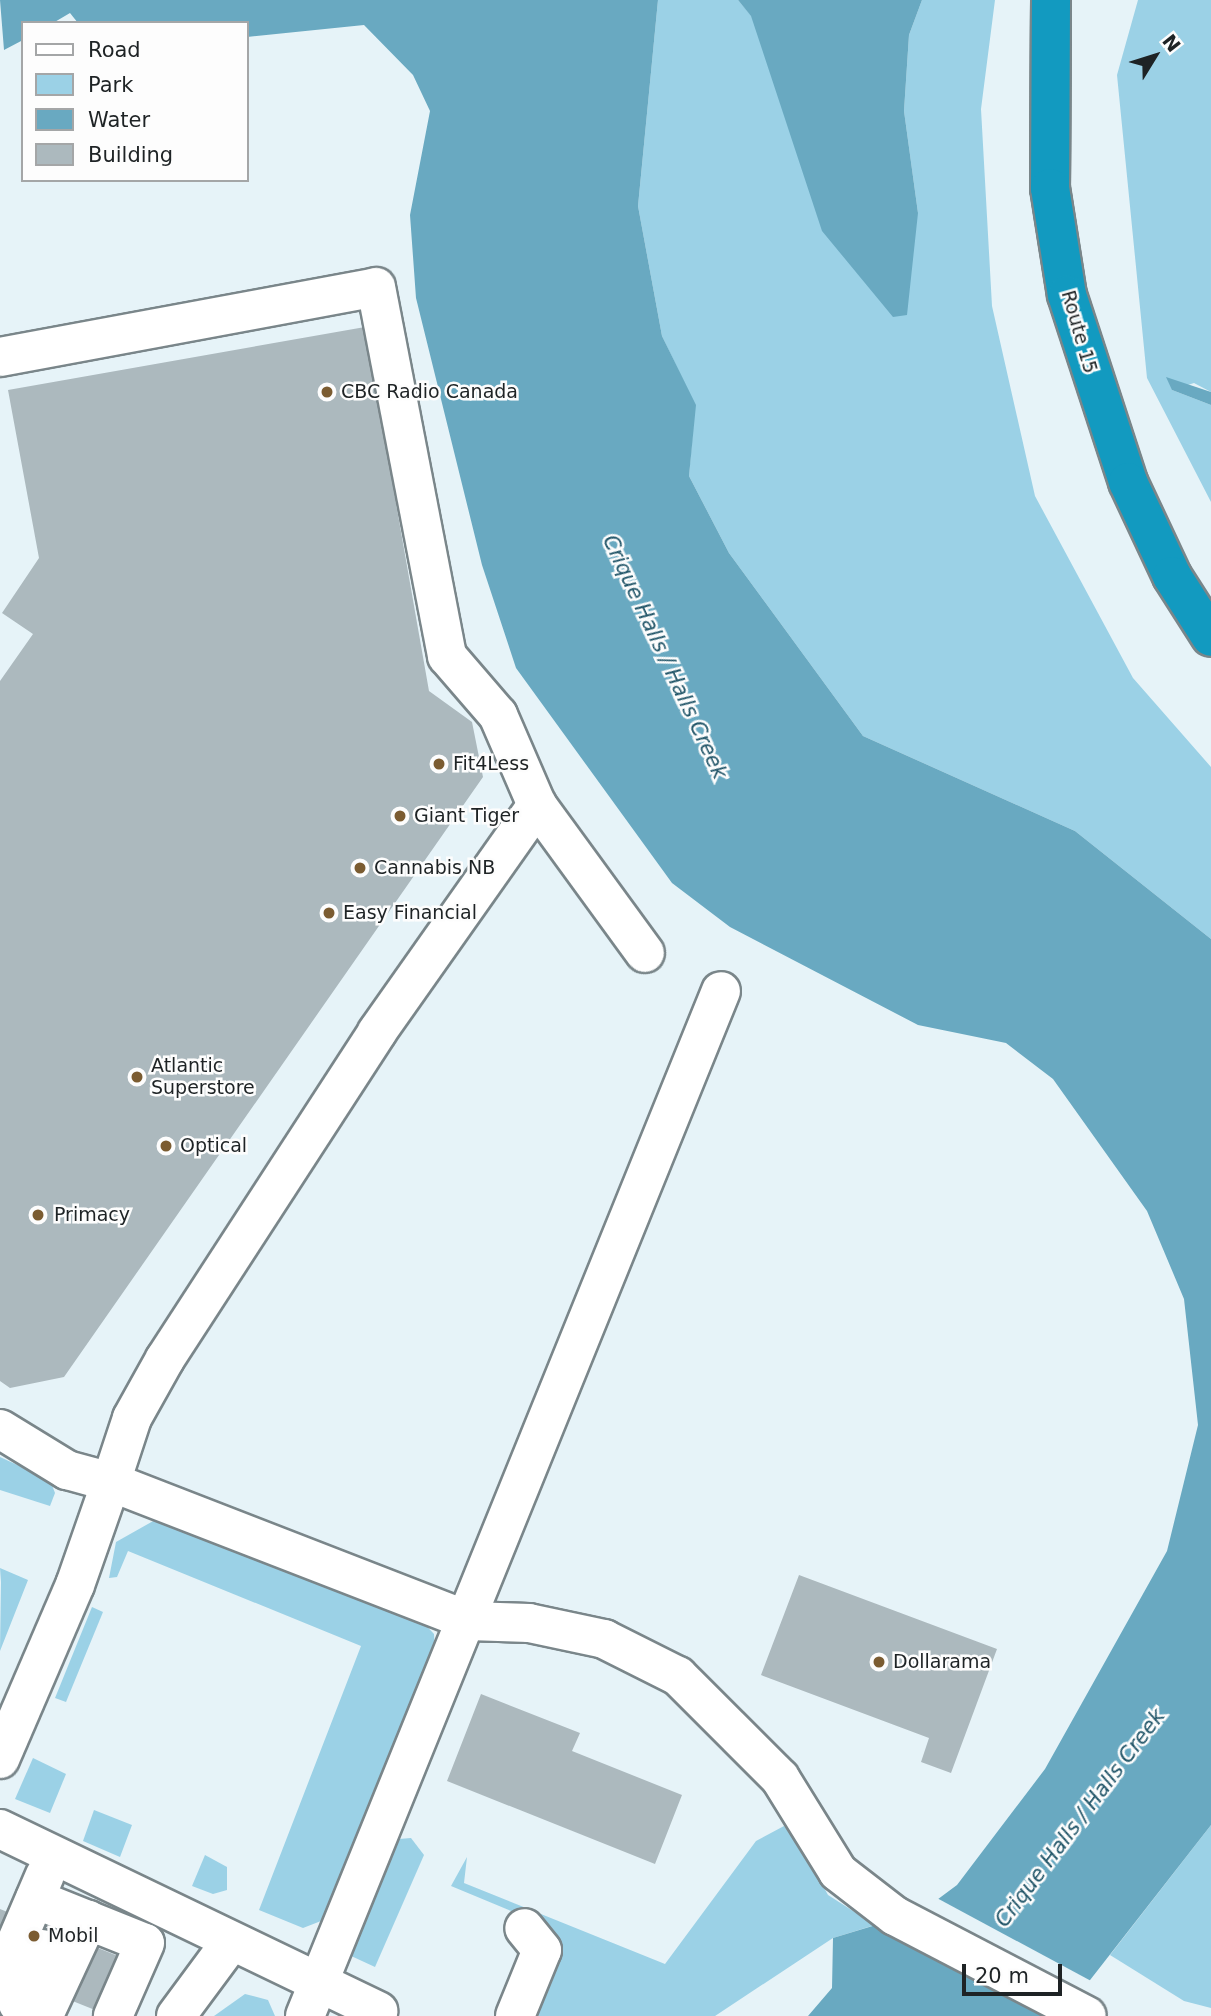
<!DOCTYPE html>
<html>
<head>
<meta charset="utf-8">
<style>
  body { margin:0 }
  #map { position:relative; width:1211px; height:2016px; overflow:hidden; background:#e6f3f8; font-family:"DejaVu Sans",sans-serif }
  div>[style] { position:absolute }
  [style*='--x'] { left:calc(var(--x)*1px); top:calc(var(--y)*1px); width:calc(var(--w)*1px); rotate:calc(var(--a)*1deg) }
  .green>* { inset:0; background:#9bd1e6 }
  .water>* { inset:0; background:#69a9c1 }
  .pier>* { inset:0; background:#e6f3f8 }
  .building>* { inset:0; background:#acb9be }
  .roads { filter:drop-shadow(2px 0 #7a868a) drop-shadow(-2px 0 #7a868a) drop-shadow(0 2px #7a868a) drop-shadow(0 -2px #7a868a) }
  .minor>* { height:38px; margin:-19px; padding:0 19px; transform-origin:19px; border-radius:19px; background:#fff }
  .highway>* { height:38px; margin:-19px; padding:0 19px; transform-origin:19px; border-radius:19px; background:#129ac0 }
  .dots>* { width:19px; height:19px; translate:-50% -50%; box-sizing:border-box; border:4px solid #fdfdfd; border-radius:50% }
  span { translate:-50% -50%; white-space:nowrap; text-align:center; line-height:1.15; -webkit-text-stroke:5px #fdfdfd; paint-order:stroke }
  .street-label { font-size:19px; color:#1e2325 }
  .poi-label { font-size:19px; color:#1e2325 }
  .left { translate:0 -50%; text-align:left }
  .water-label { font-size:21px; color:#225669; font-style:italic }
  .legend { position:absolute; left:21px; top:21px; width:228px; height:161px; box-sizing:border-box; background:#fdfdfd; border:2px solid #a4a6a7; margin:0; padding:9px 12px; list-style:none; font-size:21px; color:#1e2325 }
  .legend li { display:flex; align-items:center; gap:14px; height:35px }
  .legend b { width:35px; border:2px solid #a4a6a7 }
  .north { position:absolute; left:1120px; top:21px; width:70px; height:70px; -webkit-text-stroke:5px #fdfdfd; paint-order:stroke; rotate:52deg; font-size:19px; font-weight:700; line-height:28px; text-align:center; color:#1e2325 }
  .north::after { content:''; display:block; margin:auto; width:24px; height:32px; background:#1e2325; clip-path:polygon(50% 0,100% 100%,50% 72%,0 100%) }
  .scale { position:absolute; left:962px; top:1964px; width:100px; height:32px; box-sizing:border-box; border:4px solid #1e2325; border-top:0; padding-left:9px; font-size:21px; line-height:24px; white-space:nowrap; color:#1e2325; -webkit-text-stroke:5px #fdfdfd; paint-order:stroke }
</style>
</head>
<body>
<div id="map">
  <div class="green">
    <div style="clip-path:polygon(658px 0,738px 0,918px 213px,904px 111px,909px 35px,922px 0,995px 0,981px 109px,992px 306px,1035px 496px,1133px 678px,1211px 767px,1211px 939px,1075px 831px,863px 736px,729px 553px,689px 476px,695px 405px,662px 336px,638px 206px)"></div>
    <div style="clip-path:polygon(1138px 0,1211px 0,1211px 392px,1194px 383px,1172px 390px,1211px 405px,1211px 502px,1147px 378px,1117px 75px)"></div>
    <div style="clip-path:polygon(0 1457px,50px 1480px,55px 1493px,50px 1506px,0 1490px)"></div>
    <div style="clip-path:polygon(155px 1520px,420px 1619px,434px 1634px,435px 1654px,332px 1901px,321px 1921px,303px 1928px,259px 1910px,361px 1646px,128px 1551px,117px 1577px,109px 1578px,116px 1542px)"></div>
    <div style="clip-path:polygon(0 1568px,28px 1580px,0 1651px,1px 1582px)"></div>
    <div style="clip-path:polygon(92px 1607px,103px 1612px,66px 1702px,55px 1698px)"></div>
    <div style="clip-path:polygon(33px 1758px,66px 1774px,50px 1813px,15px 1799px)"></div>
    <div style="clip-path:polygon(94px 1810px,132px 1825px,120px 1857px,83px 1841px)"></div>
    <div style="clip-path:polygon(1211px 1825px,1211px 2008px,1184px 2001px,1110px 1955px)"></div>
    <div style="clip-path:polygon(784px 1826px,797px 1838px,828px 1895px,875px 1925px,833px 1938px,715px 2016px,528px 2016px,533px 1920px,451px 1886px,467px 1857px,464px 1883px,665px 1964px,756px 1841px)"></div>
    <div style="clip-path:polygon(411px 1838px,424px 1855px,375px 1967px,349px 1955px,399px 1839px)"></div>
    <div style="clip-path:polygon(205px 1855px,227px 1867px,227px 1890px,213px 1894px,192px 1886px)"></div>
    <div style="clip-path:polygon(245px 1994px,268px 2000px,275px 2016px,214px 2016px)"></div>
  </div>
  <div class="water">
    <div style="clip-path:polygon(0 0,658px 0,638px 206px,662px 336px,696px 405px,689px 476px,729px 553px,863px 736px,1075px 831px,1211px 939px,1211px 1825px,1062px 2016px,808px 2016px,832px 1988px,833px 1938px,922px 1911px,957px 1885px,1045px 1769px,1167px 1551px,1198px 1425px,1184px 1299px,1147px 1211px,1053px 1079px,1006px 1043px,918px 1025px,730px 927px,672px 883px,516px 668px,482px 565px,416px 298px,410px 215px,430px 111px,413px 75px,364px 25px,247px 37px,247px 23px,78px 23px,70px 13px,53px 23px,23px 23px,23px 40px,4px 50px)"></div>
    <div style="clip-path:polygon(738px 0,922px 0,909px 35px,904px 111px,918px 213px,907px 315px,893px 317px,822px 231px,751px 16px)"></div>
    <div style="clip-path:polygon(1166px 377px,1211px 392px,1211px 405px,1172px 390px)"></div>
  </div>
  <div class="pier">
    <div style="clip-path:polygon(935px 1897px,1093px 1982px,1067px 2016px,920px 1908px)"></div>
  </div>
  <div class="building">
    <div style="clip-path:polygon(365px 327px,429px 691px,472px 722px,483px 777px,64px 1377px,10px 1388px,0 1381px,0 681px,33px 634px,2px 613px,39px 558px,8px 390px)"></div>
    <div style="clip-path:polygon(799px 1575px,997px 1649px,951px 1773px,921px 1762px,929px 1738px,761px 1675px)"></div>
    <div style="clip-path:polygon(481px 1694px,580px 1733px,572px 1751px,682px 1795px,655px 1864px,447px 1781px)"></div>
    <div style="clip-path:polygon(0 1909px,138px 1964px,110px 2016px,0 1972px)"></div>
  </div>
  <div class="roads">
    <div class="minor">
      <div style="--x:0;--y:357;--w:382;--a:-10.5"></div>
      <div style="--x:376;--y:287;--w:376;--a:79.1"></div>
      <div style="--x:447;--y:656;--w:78;--a:49.2"></div>
      <div style="--x:498;--y:715;--w:98;--a:66.6"></div>
      <div style="--x:537;--y:805;--w:183;--a:53.9"></div>
      <div style="--x:0;--y:1429;--w:79;--a:31.5"></div>
      <div style="--x:67;--y:1470;--w:46;--a:15.3"></div>
      <div style="--x:111;--y:1482;--w:67;--a:-71.8"></div>
      <div style="--x:132;--y:1418;--w:68;--a:-60.8"></div>
      <div style="--x:165;--y:1359;--w:390;--a:-57"></div>
      <div style="--x:377;--y:1032;--w:278;--a:-54.8"></div>
      <div style="--x:0;--y:1759;--w:189;--a:-66.7"></div>
      <div style="--x:75;--y:1585;--w:109;--a:-70.7"></div>
      <div style="--x:111;--y:1482;--w:384;--a:21.2"></div>
      <div style="--x:469;--y:1621;--w:60;--a:1.9"></div>
      <div style="--x:529;--y:1623;--w:77;--a:12"></div>
      <div style="--x:604;--y:1639;--w:83;--a:26.6"></div>
      <div style="--x:678;--y:1676;--w:144;--a:45"></div>
      <div style="--x:780;--y:1778;--w:110;--a:58.3"></div>
      <div style="--x:838;--y:1872;--w:72;--a:37.7"></div>
      <div style="--x:895;--y:1916;--w:216;--a:27.5"></div>
      <div style="--x:0;--y:1829;--w:420;--a:25.7"></div>
      <div style="--x:35;--y:1899;--w:118;--a:21.8"></div>
      <div style="--x:145;--y:1943;--w:80;--a:113.7"></div>
      <div style="--x:0;--y:1980;--w:114;--a:-66.8"></div>
      <div style="--x:18;--y:2004;--w:60;--a:-66.4"></div>
      <div style="--x:44;--y:2015;--w:105;--a:-65.1"></div>
      <div style="--x:176;--y:2016;--w:91;--a:-53.5"></div>
      <div style="--x:305;--y:2016;--w:1106;--a:-67.91"></div>
      <div style="--x:515;--y:2016;--w:71;--a:-67.8"></div>
      <div style="--x:542;--y:1950;--w:28;--a:-129"></div>
    </div>
    <div class="highway">
      <div style="--x:1051;--y:0;--w:188;--a:90.3"></div>
      <div style="--x:1050;--y:188;--w:108;--a:81"></div>
      <div style="--x:1067;--y:295;--w:197;--a:71.9"></div>
      <div style="--x:1128;--y:482;--w:104;--a:64.9"></div>
      <div style="--x:1172;--y:576;--w:72;--a:57.4"></div>
    </div>
  </div>
  <div class="dots">
    <div style="left:327px;top:392px;background:#7b5c31"></div>
    <div style="left:439px;top:764px;background:#7b5c31"></div>
    <div style="left:400px;top:816px;background:#7b5c31"></div>
    <div style="left:360px;top:868px;background:#7b5c31"></div>
    <div style="left:329px;top:913px;background:#7b5c31"></div>
    <div style="left:137px;top:1077px;background:#7b5c31"></div>
    <div style="left:166px;top:1146px;background:#7b5c31"></div>
    <div style="left:38px;top:1215px;background:#7b5c31"></div>
    <div style="left:879px;top:1662px;background:#7b5c31"></div>
    <div style="left:34px;top:1936px;background:#7b5c31"></div>
  </div>
  <div class="street-label">
    <span style="left:1079px;top:332px;rotate:74deg">Route 15</span>
  </div>
  <div class="poi-label">
    <span class="left" style="left:341px;top:392px">CBC Radio Canada</span>
    <span class="left" style="left:453px;top:764px">Fit4Less</span>
    <span class="left" style="left:414px;top:816px">Giant Tiger</span>
    <span class="left" style="left:374px;top:868px">Cannabis NB</span>
    <span class="left" style="left:343px;top:913px">Easy Financial</span>
    <span class="left" style="left:151px;top:1077px">Atlantic<br>Superstore</span>
    <span class="left" style="left:180px;top:1146px">Optical</span>
    <span class="left" style="left:54px;top:1215px">Primacy</span>
    <span class="left" style="left:893px;top:1662px">Dollarama</span>
    <span class="left" style="left:48px;top:1936px">Mobil</span>
  </div>
  <div class="water-label">
    <span style="left:665px;top:657px;rotate:65deg">Crique Halls / Halls Creek</span>
    <span style="left:1080px;top:1818px;rotate:-53deg">Crique Halls / Halls Creek</span>
  </div>
  <ul class="legend">
  <li><b style="height:9px;background:#fff"></b>Road</li>
  <li><b style="height:19px;background:#9bd1e6"></b>Park</li>
  <li><b style="height:19px;background:#69a9c1"></b>Water</li>
  <li><b style="height:19px;background:#acb9be"></b>Building</li>
  </ul>
  <div class="north">N</div>
  <div class="scale">20 m</div>
</div>
</body>
</html>
